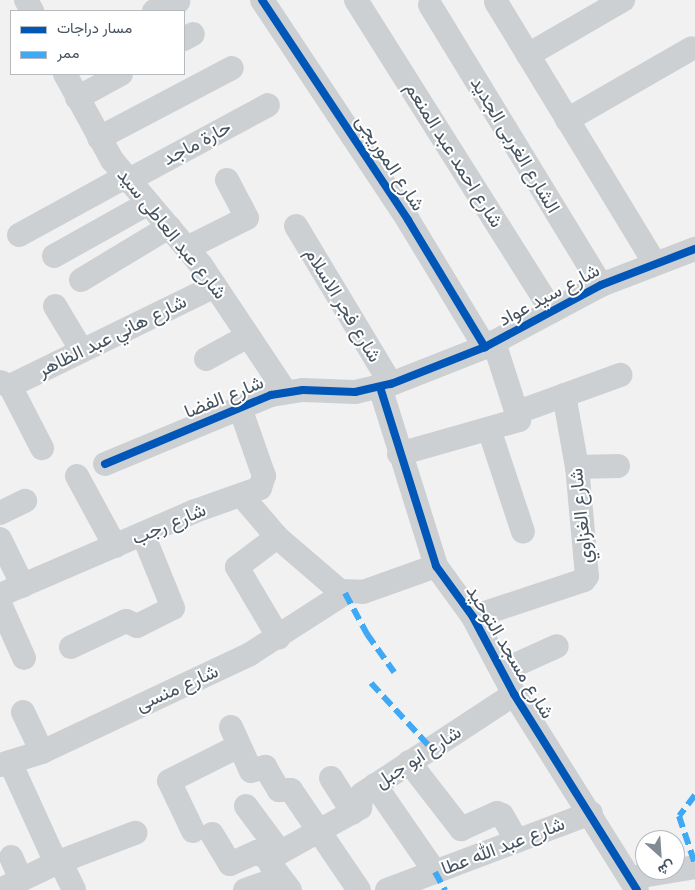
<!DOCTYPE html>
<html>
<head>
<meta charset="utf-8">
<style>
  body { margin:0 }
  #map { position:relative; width:695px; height:890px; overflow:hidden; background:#f2f1f1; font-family:Figtree,Vazirmatn,sans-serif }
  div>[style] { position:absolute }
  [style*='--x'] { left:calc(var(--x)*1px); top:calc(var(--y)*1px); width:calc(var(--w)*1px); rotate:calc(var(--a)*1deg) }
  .street>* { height:24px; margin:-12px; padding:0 12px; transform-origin:12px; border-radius:12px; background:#cdd0d2 }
  .quiet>* { height:6px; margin-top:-3px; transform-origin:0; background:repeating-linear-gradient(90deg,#3fa9f5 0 12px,transparent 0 18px) }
  .cycleway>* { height:8px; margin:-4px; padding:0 4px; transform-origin:4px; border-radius:4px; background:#0057b8 }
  span { translate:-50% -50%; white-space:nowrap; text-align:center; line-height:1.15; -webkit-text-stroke:4px #fff; paint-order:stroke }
  .street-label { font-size:19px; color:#465360 }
  .legend { position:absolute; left:10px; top:10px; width:175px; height:65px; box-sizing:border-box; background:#fff; border:1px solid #b5babf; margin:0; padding:6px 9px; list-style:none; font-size:15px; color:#465360 }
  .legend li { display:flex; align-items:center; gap:10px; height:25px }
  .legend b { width:25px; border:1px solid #b5babf }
  .north { position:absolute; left:635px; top:830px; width:50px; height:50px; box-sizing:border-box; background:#fff; border:1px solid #b5babf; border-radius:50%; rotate:154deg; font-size:14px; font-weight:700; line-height:20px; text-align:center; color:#465360 }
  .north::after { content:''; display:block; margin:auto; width:18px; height:22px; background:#828a93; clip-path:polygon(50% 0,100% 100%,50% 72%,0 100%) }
</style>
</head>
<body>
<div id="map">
  <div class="street">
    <div style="--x:26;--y:0;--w:13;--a:61"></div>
    <div style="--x:262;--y:0;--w:264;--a:56.4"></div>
    <div style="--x:408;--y:220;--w:149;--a:58.8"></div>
    <div style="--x:356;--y:0;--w:368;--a:57.8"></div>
    <div style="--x:496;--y:2;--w:306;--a:58.7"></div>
    <div style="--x:430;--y:5;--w:328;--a:58.6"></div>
    <div style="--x:154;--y:11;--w:26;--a:-21"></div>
    <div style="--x:184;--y:39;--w:10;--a:-29"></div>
    <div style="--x:528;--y:55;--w:110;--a:-30.1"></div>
    <div style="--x:65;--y:74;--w:98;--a:61.3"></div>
    <div style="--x:112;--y:160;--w:138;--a:49.7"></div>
    <div style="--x:201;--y:265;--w:151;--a:56.3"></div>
    <div style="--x:77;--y:98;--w:50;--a:-28.6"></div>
    <div style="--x:567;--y:120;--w:144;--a:-29.9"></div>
    <div style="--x:99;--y:138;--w:150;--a:-27.8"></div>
    <div style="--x:127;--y:181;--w:160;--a:-28.3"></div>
    <div style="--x:296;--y:226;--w:184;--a:59"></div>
    <div style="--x:19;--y:235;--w:121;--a:-28.7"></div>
    <div style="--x:187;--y:248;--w:67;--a:-26.6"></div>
    <div style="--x:247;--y:218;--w:43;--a:-117.8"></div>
    <div style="--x:54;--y:256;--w:107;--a:-29.2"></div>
    <div style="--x:81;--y:280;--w:103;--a:-31.1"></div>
    <div style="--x:55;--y:306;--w:52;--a:59"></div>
    <div style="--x:206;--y:359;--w:48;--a:-28.7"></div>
    <div style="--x:0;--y:382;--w:11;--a:22"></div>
    <div style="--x:10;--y:386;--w:70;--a:62.7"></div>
    <div style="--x:10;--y:386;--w:228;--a:-26"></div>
    <div style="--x:380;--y:387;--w:188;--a:72.6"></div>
    <div style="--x:436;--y:566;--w:63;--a:54"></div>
    <div style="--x:473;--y:617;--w:87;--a:62"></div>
    <div style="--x:514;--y:694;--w:231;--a:57.9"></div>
    <div style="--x:518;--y:412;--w:109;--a:-19.9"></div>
    <div style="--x:489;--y:429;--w:108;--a:71.7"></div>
    <div style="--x:399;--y:454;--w:125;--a:-15.8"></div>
    <div style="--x:519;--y:420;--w:82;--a:-107.8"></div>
    <div style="--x:105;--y:464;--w:180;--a:-22.6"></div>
    <div style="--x:271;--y:395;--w:32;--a:-9"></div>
    <div style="--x:303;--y:390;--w:52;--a:2.2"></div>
    <div style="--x:355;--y:392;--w:37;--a:-13"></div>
    <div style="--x:391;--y:384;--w:101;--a:-21.5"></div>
    <div style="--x:485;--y:347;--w:132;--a:-28.1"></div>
    <div style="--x:601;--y:285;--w:101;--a:-21"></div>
    <div style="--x:577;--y:467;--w:41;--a:-1.4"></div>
    <div style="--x:77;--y:476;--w:80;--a:61.5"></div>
    <div style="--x:242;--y:496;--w:54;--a:49.5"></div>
    <div style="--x:277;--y:537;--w:83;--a:40.6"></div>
    <div style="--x:340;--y:591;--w:23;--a:2"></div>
    <div style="--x:363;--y:592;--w:77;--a:-19.6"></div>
    <div style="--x:0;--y:513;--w:28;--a:-26"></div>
    <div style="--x:277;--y:537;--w:50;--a:143.1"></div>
    <div style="--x:237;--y:567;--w:82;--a:59.4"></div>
    <div style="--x:0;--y:539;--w:52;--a:63.9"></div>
    <div style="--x:0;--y:595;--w:212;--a:-23.3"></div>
    <div style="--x:195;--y:511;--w:69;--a:-19.5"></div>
    <div style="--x:260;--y:488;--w:13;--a:-72"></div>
    <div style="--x:264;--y:476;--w:72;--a:-109.4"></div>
    <div style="--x:0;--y:604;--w:59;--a:66"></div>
    <div style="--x:473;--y:617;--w:117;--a:-18.4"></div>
    <div style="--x:584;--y:580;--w:5;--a:-53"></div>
    <div style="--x:587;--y:576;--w:109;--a:-95.2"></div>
    <div style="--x:577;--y:467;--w:73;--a:-100.2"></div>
    <div style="--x:71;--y:647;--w:61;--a:-25.3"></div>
    <div style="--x:126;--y:621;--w:12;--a:24"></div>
    <div style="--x:137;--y:626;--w:40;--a:-26.6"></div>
    <div style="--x:173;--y:608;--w:80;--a:-112.1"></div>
    <div style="--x:502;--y:671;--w:60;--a:-24.4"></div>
    <div style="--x:23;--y:712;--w:44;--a:64.6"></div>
    <div style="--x:231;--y:727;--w:48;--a:65.6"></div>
    <div style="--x:251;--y:771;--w:15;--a:-16"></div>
    <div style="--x:265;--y:767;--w:27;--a:59"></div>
    <div style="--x:279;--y:790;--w:12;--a:0"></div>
    <div style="--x:291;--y:790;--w:121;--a:55.8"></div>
    <div style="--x:10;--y:762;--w:111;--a:65.5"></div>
    <div style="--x:409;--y:762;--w:85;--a:52.2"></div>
    <div style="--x:461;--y:829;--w:39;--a:-24"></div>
    <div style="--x:497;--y:813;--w:5;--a:22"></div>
    <div style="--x:502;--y:815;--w:30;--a:60"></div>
    <div style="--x:0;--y:765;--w:44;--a:-17.2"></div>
    <div style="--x:42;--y:752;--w:230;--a:-25.2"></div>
    <div style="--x:250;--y:654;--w:113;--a:-32.7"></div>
    <div style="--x:331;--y:778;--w:41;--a:57.8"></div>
    <div style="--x:375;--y:785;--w:106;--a:55.4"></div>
    <div style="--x:246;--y:806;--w:57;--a:53.5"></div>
    <div style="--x:193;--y:831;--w:55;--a:-115.6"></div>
    <div style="--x:169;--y:781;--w:78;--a:-26.6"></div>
    <div style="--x:212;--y:834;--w:35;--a:59"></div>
    <div style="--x:230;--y:864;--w:30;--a:-24"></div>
    <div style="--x:257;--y:852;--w:15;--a:32"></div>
    <div style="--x:11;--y:857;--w:24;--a:66"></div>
    <div style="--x:60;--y:861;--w:32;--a:64"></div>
    <div style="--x:630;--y:878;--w:66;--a:-9.6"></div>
    <div style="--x:0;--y:890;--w:62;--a:-25.7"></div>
    <div style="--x:56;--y:863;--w:85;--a:-20.8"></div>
    <div style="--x:245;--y:890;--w:37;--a:-19"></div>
    <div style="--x:290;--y:890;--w:31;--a:-127"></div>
    <div style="--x:271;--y:865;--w:8;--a:-83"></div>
    <div style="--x:272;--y:857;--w:101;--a:-29.1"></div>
    <div style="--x:360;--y:808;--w:14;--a:-82"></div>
    <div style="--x:362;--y:794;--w:182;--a:-33.3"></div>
    <div style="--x:387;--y:890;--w:218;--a:-20.7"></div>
  </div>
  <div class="quiet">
    <div style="--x:345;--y:593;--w:47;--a:61.8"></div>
    <div style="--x:367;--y:634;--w:47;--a:54.6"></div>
    <div style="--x:371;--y:683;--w:88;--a:47.3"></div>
    <div style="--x:695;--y:795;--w:26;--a:127"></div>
    <div style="--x:679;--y:816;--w:51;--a:71.6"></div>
    <div style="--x:435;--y:872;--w:21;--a:61"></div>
  </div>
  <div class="cycleway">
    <div style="--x:262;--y:0;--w:264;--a:56.4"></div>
    <div style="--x:408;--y:220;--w:149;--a:58.8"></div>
    <div style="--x:380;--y:387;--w:188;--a:72.6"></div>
    <div style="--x:436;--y:566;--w:63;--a:54"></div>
    <div style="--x:473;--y:617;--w:87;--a:62"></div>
    <div style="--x:514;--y:694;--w:231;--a:57.9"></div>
    <div style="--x:105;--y:464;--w:180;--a:-22.6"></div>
    <div style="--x:271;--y:395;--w:32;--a:-9"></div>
    <div style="--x:303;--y:390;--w:52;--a:2.2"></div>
    <div style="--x:355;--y:392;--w:37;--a:-13"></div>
    <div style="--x:391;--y:384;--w:101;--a:-21.5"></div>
    <div style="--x:485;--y:347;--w:132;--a:-28.1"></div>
    <div style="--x:601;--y:285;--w:101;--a:-21"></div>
  </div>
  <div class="street-label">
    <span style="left:197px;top:143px;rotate:-28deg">حارة ماجد</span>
    <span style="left:515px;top:145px;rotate:59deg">الشارع الغربى الجديد</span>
    <span style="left:454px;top:155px;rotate:58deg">شارع احمد عبد المنعم</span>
    <span style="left:390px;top:163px;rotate:57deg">شارع الموريجى</span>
    <span style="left:172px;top:234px;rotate:51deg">شارع عبد العاطى سيد</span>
    <span style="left:549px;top:295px;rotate:-28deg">شارع سيد عواد</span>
    <span style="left:343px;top:305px;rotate:59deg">شارع فجر الاسلام</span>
    <span style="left:112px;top:336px;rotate:-26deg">شارع هاني عبد الظاهر</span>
    <span style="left:224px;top:397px;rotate:-22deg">شارع الفضا</span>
    <span style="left:581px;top:516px;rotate:-96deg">شارع الغزاوي</span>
    <span style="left:169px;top:524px;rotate:-23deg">شارع رجب</span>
    <span style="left:510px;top:652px;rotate:59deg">شارع مسجد التوحيد</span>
    <span style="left:177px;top:688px;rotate:-24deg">شارع منسى</span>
    <span style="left:418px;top:757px;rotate:-33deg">شارع ابو جبل</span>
    <span style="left:503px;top:846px;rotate:-21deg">شارع عبد الله عطا</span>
  </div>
  <ul class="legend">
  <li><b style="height:6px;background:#0057b8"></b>مسار دراجات</li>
  <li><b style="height:6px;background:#3fa9f5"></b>ممر</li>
  </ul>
  <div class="north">ش</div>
</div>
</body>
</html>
